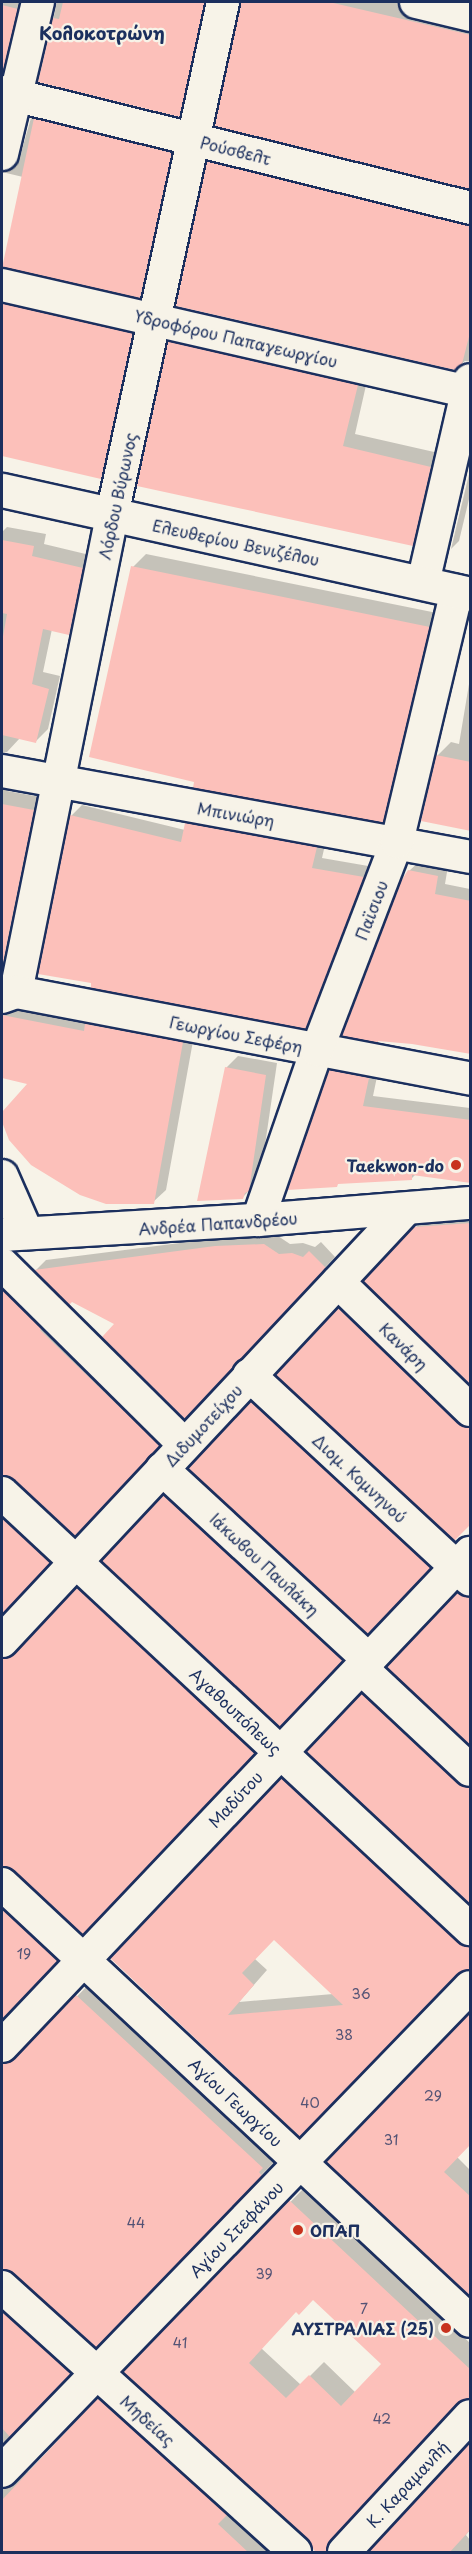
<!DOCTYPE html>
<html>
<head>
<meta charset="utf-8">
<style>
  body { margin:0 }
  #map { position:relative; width:472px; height:2554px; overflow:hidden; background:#f7f3e8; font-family:"Playpen Sans",sans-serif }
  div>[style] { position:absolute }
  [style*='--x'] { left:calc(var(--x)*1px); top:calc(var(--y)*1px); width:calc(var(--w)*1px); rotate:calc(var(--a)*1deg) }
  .shadow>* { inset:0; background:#0003 }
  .building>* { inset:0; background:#fcc0ba }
  .roads { filter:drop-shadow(2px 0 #1b2f5e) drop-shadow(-2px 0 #1b2f5e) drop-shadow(0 2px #1b2f5e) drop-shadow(0 -2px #1b2f5e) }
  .minor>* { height:32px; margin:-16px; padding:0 16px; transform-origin:16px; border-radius:16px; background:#f7f3e8 }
  .major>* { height:33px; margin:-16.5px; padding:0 16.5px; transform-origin:16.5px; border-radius:16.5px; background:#f7f3e8 }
  .dots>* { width:16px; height:16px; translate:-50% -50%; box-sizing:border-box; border:3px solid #f7f3e8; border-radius:50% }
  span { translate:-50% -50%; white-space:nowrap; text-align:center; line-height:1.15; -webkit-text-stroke:4.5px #f7f3e8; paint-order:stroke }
  .number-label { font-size:14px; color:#535375 }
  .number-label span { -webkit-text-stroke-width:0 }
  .street-label { font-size:16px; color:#1b2f5e }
  .poi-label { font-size:16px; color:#1b2f5e; font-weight:700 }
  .right { translate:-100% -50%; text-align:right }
  .left { translate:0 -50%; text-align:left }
  .neighbourhood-label { font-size:18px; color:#1b2f5e; font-weight:700 }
  .frame { position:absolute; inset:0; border:3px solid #1b2f5e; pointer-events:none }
</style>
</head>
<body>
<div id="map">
  <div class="shadow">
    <div style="clip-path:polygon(2px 2px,29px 2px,13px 62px,2px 73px)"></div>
    <div style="clip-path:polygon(57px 2px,213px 2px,190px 105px,179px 116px,39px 81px)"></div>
    <div style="clip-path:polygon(242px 2px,413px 2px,470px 20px,470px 188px,242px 6px)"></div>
    <div style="clip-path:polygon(42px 107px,182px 142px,151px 285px,140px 297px,23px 177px,2px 172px,2px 156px,9px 161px,19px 160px,31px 118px)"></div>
    <div style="clip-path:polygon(219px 151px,470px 213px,470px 361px,465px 361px,455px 369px,208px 162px)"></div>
    <div style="clip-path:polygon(2px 295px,144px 322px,113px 465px,101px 477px,2px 455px)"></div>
    <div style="clip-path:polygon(182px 330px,369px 372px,355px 434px,443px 454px,425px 532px,413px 545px,169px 342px)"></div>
    <div style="clip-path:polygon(470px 470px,470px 495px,459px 541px,451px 549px)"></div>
    <div style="clip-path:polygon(7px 527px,46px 534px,44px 544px,94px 556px,81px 621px,69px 633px,52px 629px,43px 672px,60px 676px,48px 729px,35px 742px,20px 738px,7px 752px,2px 753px,2px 532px)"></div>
    <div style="clip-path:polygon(146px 554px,442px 614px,396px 808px,383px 821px,196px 781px,133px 567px)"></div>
    <div style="clip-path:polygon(470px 678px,470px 830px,422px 820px,438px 755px,451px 742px,459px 744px)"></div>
    <div style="clip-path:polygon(2px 771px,11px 776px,7px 791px,46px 798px,12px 965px,2px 975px)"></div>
    <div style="clip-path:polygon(82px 805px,185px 830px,187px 824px,198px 813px,327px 836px,322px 858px,374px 867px,316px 1017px,305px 1028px,71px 816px)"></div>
    <div style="clip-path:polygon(421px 860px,448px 866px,445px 884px,470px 889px,470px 1053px,409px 871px)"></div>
    <div style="clip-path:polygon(19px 1004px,195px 1030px,166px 1190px,153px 1202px,10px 1139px,2px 1114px,30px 1083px,2px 1076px,2px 1012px)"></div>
    <div style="clip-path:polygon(238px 1056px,277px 1063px,260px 1179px,242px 1198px,226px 1068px)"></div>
    <div style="clip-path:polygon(341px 1060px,379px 1067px,373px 1096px,470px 1108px,470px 1181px,416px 1174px,411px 1179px,330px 1071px)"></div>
    <div style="clip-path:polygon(470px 1212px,470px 1383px,415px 1228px,426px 1217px)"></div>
    <div style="clip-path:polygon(275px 1234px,290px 1244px,303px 1243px,315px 1247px,321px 1242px,335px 1257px,195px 1407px,116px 1324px,36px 1270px,46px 1260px,227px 1237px)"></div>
    <div style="clip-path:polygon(2px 1266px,173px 1431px,89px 1521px,15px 1478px,2px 1474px)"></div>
    <div style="clip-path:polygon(350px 1298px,470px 1414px,470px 1523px,278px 1375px)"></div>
    <div style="clip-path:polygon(263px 1391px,441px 1556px,379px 1621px,252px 1402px)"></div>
    <div style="clip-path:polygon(177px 1483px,354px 1647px,292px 1713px,104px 1561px)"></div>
    <div style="clip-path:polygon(2px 1489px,63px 1548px,2px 1615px)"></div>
    <div style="clip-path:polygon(92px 1574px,268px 1738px,97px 1919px,15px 1869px,2px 1865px,2px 1637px,13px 1645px,23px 1645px)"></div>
    <div style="clip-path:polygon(470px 1581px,470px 1744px,458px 1594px)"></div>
    <div style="clip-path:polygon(377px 1680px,470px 1768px,470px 1903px,363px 1694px)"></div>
    <div style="clip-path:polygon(evenodd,296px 1765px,470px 1927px,470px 1968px,458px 1972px,300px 2135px,112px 1958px,296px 1765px,274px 1938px,333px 1994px,239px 2002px,267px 1970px,255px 1959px,274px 1938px)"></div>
    <div style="clip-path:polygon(2px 1880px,71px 1946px,2px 2020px)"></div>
    <div style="clip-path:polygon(91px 1982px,276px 2153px,271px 2158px,275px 2161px,110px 2332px,14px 2272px,2px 2268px,2px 2042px,12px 2050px,22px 2050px,29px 2046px)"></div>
    <div style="clip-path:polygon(457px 2157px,470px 2170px,470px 2295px,328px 2162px)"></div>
    <div style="clip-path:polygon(evenodd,304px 2188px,470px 2343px,470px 2397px,459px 2401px,344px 2524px,340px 2532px,340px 2542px,348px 2552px,318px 2552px,308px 2538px,125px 2372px,304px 2188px,313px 2299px,383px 2364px,356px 2393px,324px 2362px,301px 2385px,261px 2348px,296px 2311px,313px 2299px)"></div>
    <div style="clip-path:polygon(2px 2283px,84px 2359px,2px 2445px)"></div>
    <div style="clip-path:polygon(113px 2385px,278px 2552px,2px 2552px,2px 2467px,12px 2475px,22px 2475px,29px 2471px)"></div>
    <div style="clip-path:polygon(470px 2444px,470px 2530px,466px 2535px,470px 2540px,470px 2552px,370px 2552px)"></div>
  </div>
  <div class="building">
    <div style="clip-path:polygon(63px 2px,205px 2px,180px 117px,38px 82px,53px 18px,59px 19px)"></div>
    <div style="clip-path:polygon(240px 2px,329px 2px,471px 35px,471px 190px,215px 126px)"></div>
    <div style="clip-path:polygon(2px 5px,18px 9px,3px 73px,2px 73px)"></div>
    <div style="clip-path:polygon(34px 118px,172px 153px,140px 298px,2px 268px)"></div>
    <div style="clip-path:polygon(207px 161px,471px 225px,471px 329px,462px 364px,455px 370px,176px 306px)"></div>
    <div style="clip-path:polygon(2px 303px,133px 333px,101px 479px,2px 456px)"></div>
    <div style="clip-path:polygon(168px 341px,358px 385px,343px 446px,431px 467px,413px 546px,137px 486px)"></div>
    <div style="clip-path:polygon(2px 540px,34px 546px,32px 556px,83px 568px,69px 635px,43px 629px,32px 684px,49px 689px,36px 743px,2px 735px,2px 642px,7px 614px,2px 613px)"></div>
    <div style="clip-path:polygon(131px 566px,430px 627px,383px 823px,193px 788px,194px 782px,89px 757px)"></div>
    <div style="clip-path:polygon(436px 755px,471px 762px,471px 831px,421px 821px)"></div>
    <div style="clip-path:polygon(2px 804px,34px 810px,2px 968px)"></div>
    <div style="clip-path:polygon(70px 815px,181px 842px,185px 823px,317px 847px,312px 868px,364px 877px,306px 1029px,91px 988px,91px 983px,38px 974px)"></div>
    <div style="clip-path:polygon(408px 870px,438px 876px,435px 894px,471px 901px,471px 1054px,412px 1044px,378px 1041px,378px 1043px,342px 1036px,400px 883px)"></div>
    <div style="clip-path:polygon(2px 1015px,84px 1031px,85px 1024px,183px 1042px,154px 1204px,106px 1204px,80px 1195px,31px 1165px,9px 1140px,2px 1122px,2px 1112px,27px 1084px,2px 1078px)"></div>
    <div style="clip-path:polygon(225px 1067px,266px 1075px,249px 1191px,245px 1193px,243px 1199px,197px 1201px)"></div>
    <div style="clip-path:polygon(329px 1070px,369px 1078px,363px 1106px,471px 1120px,471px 1183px,412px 1175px,412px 1180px,338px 1184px,337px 1187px,287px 1190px)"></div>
    <div style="clip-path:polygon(471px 1223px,471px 1385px,363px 1281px,414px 1227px)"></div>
    <div style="clip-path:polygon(264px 1244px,279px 1254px,292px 1253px,303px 1257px,309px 1251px,326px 1268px,185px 1419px,102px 1337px,114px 1324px,72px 1302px,69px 1305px,34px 1270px,215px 1246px)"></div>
    <div style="clip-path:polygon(2px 1289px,42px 1328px,40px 1330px,160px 1446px,75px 1536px,14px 1480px,2px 1476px)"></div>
    <div style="clip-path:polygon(338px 1308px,457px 1423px,471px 1427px,471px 1524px,454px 1541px,275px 1375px)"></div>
    <div style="clip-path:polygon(251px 1401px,431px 1568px,368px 1634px,188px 1468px)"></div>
    <div style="clip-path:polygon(163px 1495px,343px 1661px,280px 1727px,101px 1561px)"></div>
    <div style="clip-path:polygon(2px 1517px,50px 1563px,2px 1615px)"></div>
    <div style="clip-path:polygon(77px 1587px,255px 1753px,83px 1935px,14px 1871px,2px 1867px,2px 1658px,15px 1653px)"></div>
    <div style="clip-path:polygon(457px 1593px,471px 1599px,471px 1746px,386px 1667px)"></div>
    <div style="clip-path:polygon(362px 1693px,458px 1783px,471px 1787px,471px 1905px,306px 1752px)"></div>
    <div style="clip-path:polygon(evenodd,281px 1778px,458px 1942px,471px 1946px,471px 1970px,457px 1974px,300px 2137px,110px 1958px,281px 1778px,274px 1940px,343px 2005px,228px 2015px,254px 1985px,242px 1973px,274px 1940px)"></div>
    <div style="clip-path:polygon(2px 1908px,58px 1961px,2px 2020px)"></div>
    <div style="clip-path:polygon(76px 1995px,263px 2168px,259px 2172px,262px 2176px,96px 2348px,14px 2274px,2px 2270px,2px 2063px,15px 2058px)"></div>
    <div style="clip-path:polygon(471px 2012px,471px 2144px,444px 2172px,471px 2197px,471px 2297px,326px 2162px)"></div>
    <div style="clip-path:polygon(evenodd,289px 2200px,471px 2370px,471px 2398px,457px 2404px,331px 2540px,327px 2553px,316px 2553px,307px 2539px,123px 2372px,289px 2200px,313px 2300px,381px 2364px,341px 2406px,309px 2375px,286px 2398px,249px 2363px,296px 2312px,299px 2315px,313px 2300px)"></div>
    <div style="clip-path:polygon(2px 2311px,71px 2374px,10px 2437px,2px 2428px)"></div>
    <div style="clip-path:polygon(98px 2398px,227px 2515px,218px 2524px,249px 2553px,2px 2553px,2px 2500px)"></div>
    <div style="clip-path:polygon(471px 2442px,471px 2529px,449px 2553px,368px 2553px)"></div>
  </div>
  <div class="roads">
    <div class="minor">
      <div style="--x:416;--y:2;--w:56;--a:13.5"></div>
      <div style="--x:2;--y:92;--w:482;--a:13.9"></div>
      <div style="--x:2;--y:154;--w:156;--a:-76.7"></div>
      <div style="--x:2;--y:285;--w:480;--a:12.9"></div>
      <div style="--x:423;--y:583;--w:208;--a:-77"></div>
      <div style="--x:2;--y:771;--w:476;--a:10.4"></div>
      <div style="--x:16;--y:992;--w:487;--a:-78.6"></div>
      <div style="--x:112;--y:515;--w:525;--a:-77.79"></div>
      <div style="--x:2;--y:997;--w:15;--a:-20"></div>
      <div style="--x:16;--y:992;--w:462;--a:10.8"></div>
      <div style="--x:2;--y:1176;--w:62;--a:66.3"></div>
      <div style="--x:258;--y:1220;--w:180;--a:-70.9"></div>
      <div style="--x:317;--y:1050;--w:223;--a:-69"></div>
      <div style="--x:397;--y:842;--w:258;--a:-76.6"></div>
      <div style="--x:2;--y:1235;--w:256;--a:-3.4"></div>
      <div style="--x:258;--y:1220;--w:213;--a:-4.6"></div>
      <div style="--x:2;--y:1264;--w:257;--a:44.7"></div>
      <div style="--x:338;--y:1282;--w:184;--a:44.1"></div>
      <div style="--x:249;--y:1375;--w:301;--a:42.8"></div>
      <div style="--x:162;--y:1469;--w:282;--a:42.7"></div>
      <div style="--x:2;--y:1493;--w:640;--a:42.97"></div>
      <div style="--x:2;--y:1641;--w:590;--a:-46.92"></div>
      <div style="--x:361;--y:1668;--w:149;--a:43.1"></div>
      <div style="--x:2;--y:1884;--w:640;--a:43.04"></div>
      <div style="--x:2;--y:2046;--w:680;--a:-46.49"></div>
      <div style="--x:2;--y:2287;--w:395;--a:42.1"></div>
      <div style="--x:2;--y:2471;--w:673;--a:-45.96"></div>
      <div style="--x:344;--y:2552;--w:185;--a:-47.2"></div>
    </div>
    <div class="major">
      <div style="--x:2;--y:490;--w:479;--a:12.5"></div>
    </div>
  </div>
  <div class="dots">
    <div style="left:456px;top:1165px;background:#c8321e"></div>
    <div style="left:298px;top:2230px;background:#c8321e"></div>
    <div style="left:446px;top:2328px;background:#c8321e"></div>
  </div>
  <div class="number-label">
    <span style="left:24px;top:1954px">19</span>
    <span style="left:361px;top:1994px">36</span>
    <span style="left:344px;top:2035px">38</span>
    <span style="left:433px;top:2096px">29</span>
    <span style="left:310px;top:2103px">40</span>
    <span style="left:391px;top:2140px">31</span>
    <span style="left:136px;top:2223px">44</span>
    <span style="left:264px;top:2274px">39</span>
    <span style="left:364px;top:2309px">7</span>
    <span style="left:180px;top:2343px">41</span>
    <span style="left:382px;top:2419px">42</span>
  </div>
  <div class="street-label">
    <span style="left:236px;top:150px;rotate:14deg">Ρούσβελτ</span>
    <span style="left:236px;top:338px;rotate:13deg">Υδροφόρου Παπαγεωργίου</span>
    <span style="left:117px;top:496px;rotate:-78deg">Λόρδου Βύρωνος</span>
    <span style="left:236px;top:542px;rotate:12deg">Ελευθερίου Βενιζέλου</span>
    <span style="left:236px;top:814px;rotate:10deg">Μπινιώρη</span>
    <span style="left:371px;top:910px;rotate:-69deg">Παϊσιου</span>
    <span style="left:236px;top:1034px;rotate:11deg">Γεωργίου Σεφέρη</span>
    <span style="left:218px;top:1223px;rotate:-4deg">Ανδρέα Παπανδρέου</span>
    <span style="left:404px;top:1346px;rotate:44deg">Κανάρη</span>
    <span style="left:203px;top:1425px;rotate:-47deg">Διδυμοτείχου</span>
    <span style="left:360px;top:1478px;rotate:43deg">Διομ. Κομνηνού</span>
    <span style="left:265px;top:1564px;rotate:43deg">Ιάκωβου Παυλάκη</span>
    <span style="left:236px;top:1711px;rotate:43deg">Αγαθουπόλεως</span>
    <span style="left:235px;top:1799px;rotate:-47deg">Μαδύτου</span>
    <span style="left:236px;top:2102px;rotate:43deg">Αγίου Γεωργίου</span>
    <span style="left:236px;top:2229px;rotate:-46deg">Αγίου Στεφάνου</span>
    <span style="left:148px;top:2420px;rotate:42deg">Μηδείας</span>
    <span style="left:407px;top:2484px;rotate:-47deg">Κ. Καραμανλή</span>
  </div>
  <div class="poi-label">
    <span class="right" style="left:444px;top:1165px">Taekwon-do</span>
    <span class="left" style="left:310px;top:2230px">ΟΠΑΠ</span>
    <span class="right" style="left:434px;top:2328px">ΑΥΣΤΡΑΛΙΑΣ (25)</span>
  </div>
  <div class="neighbourhood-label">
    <span style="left:102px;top:33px">Κολοκοτρώνη</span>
  </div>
  <div class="frame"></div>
</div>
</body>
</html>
